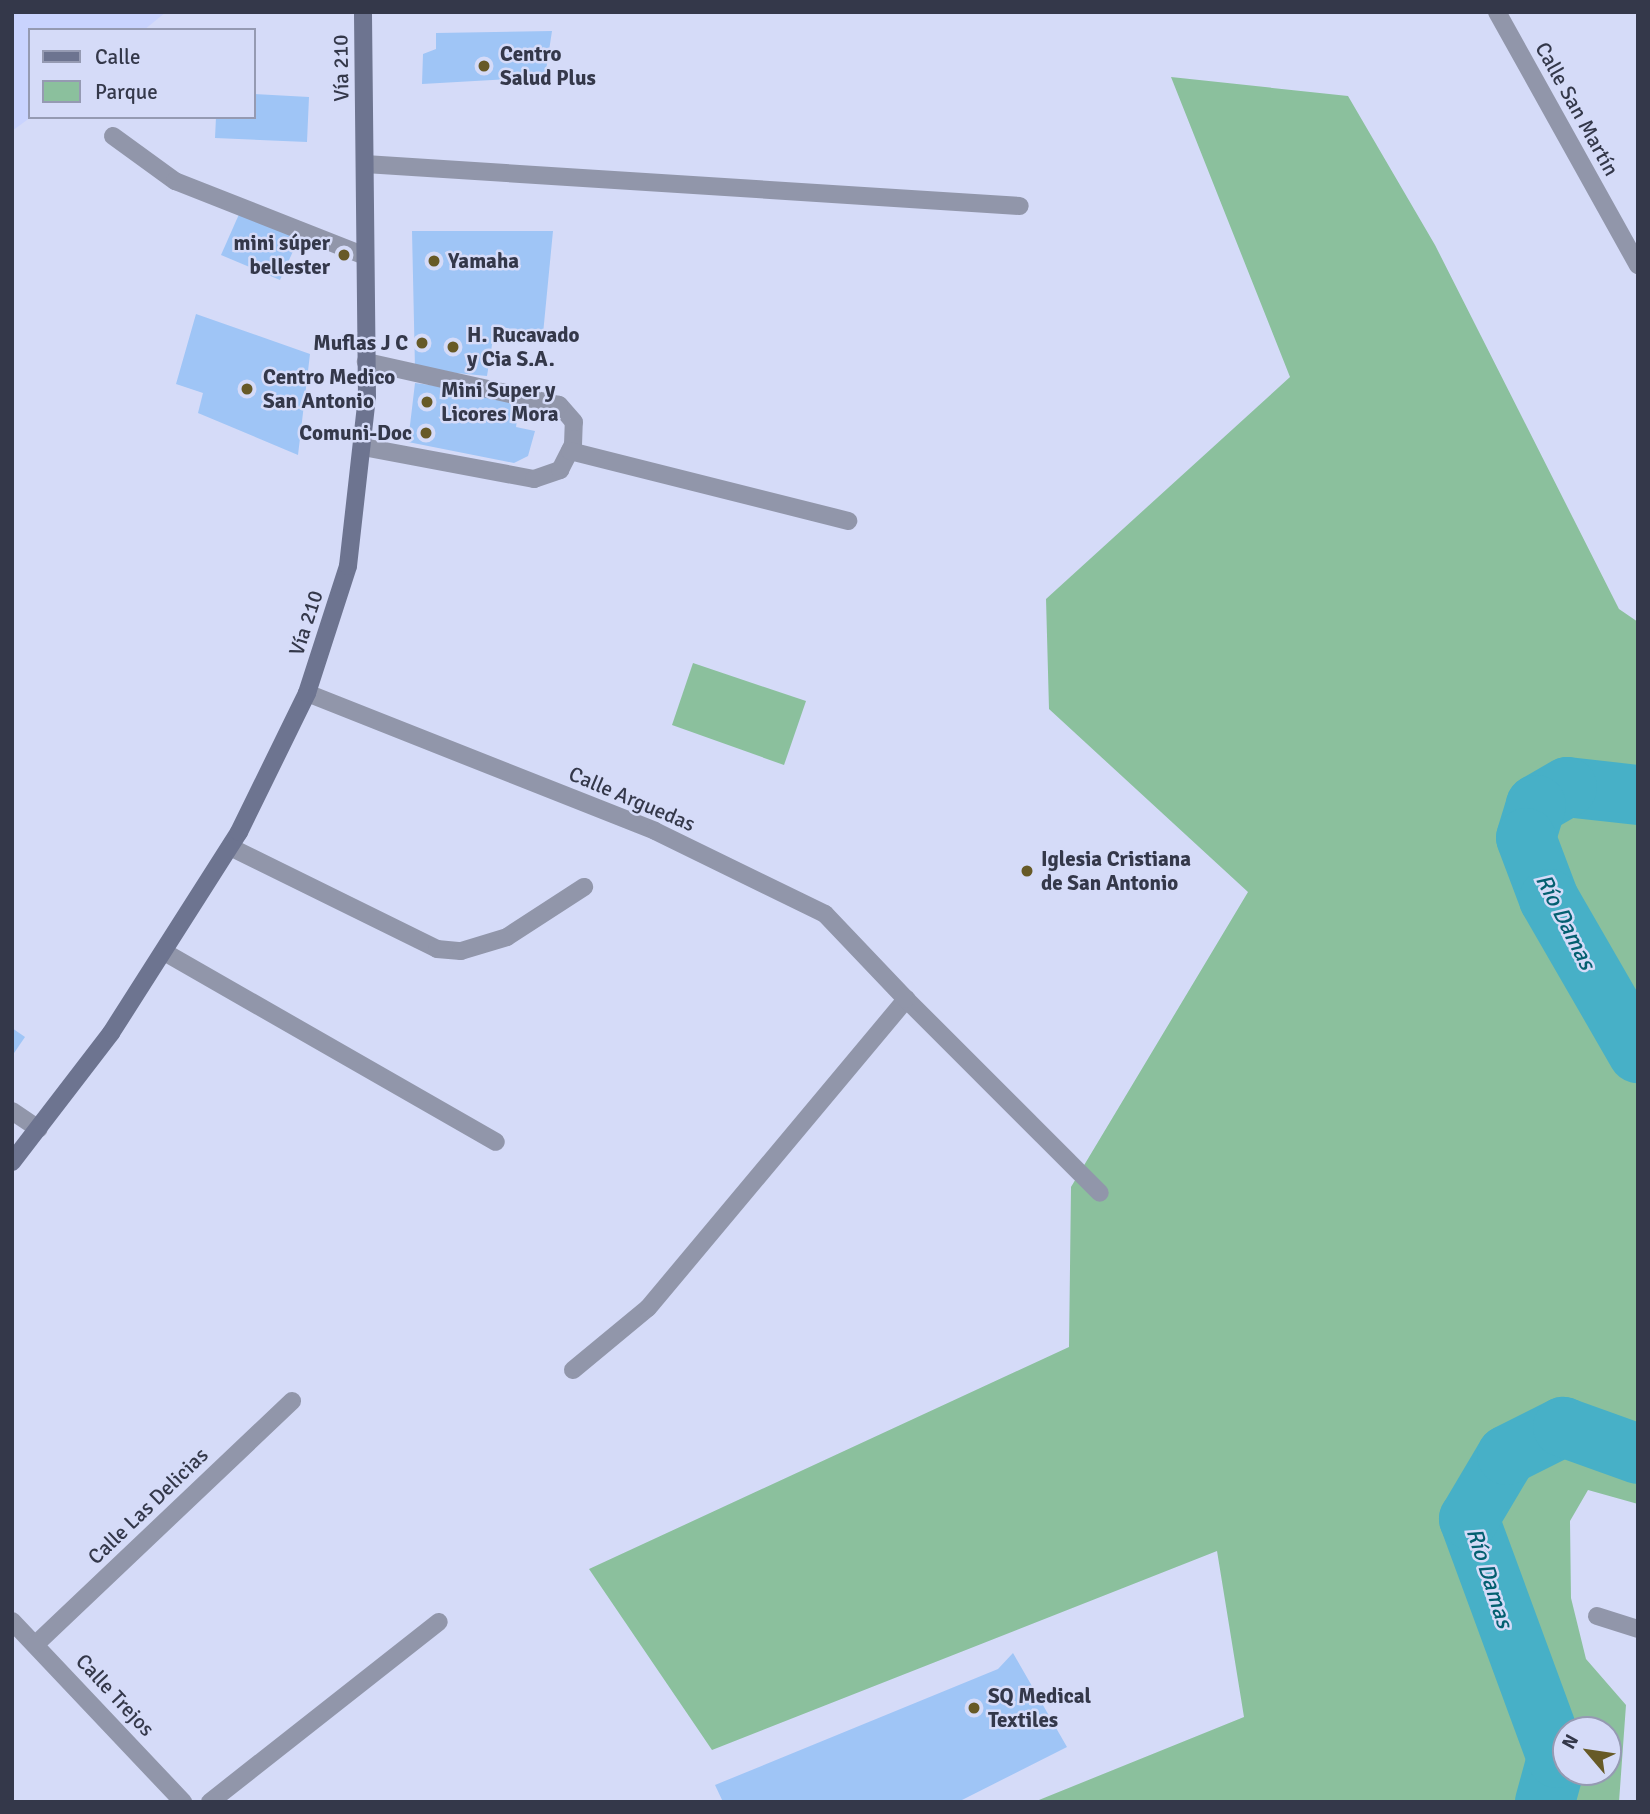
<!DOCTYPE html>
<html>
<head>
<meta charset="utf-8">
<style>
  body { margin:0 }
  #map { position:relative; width:1650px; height:1814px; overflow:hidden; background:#d5dbf8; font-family:Signika,sans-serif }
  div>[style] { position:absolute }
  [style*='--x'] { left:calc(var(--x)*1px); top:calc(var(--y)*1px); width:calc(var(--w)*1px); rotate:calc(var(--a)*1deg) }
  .built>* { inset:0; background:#c9d3fe }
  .green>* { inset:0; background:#8bc09d }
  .river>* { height:60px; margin:-30px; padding:0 30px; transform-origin:30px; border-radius:30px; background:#47b0c7 }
  .building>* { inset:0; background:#9fc5f6 }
  .lane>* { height:18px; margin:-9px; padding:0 9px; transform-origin:9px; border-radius:9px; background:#9196aa }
  .street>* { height:18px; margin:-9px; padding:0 9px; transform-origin:9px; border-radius:9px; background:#9196aa }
  .secondary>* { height:18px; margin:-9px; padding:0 9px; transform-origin:9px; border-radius:9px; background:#6d7490 }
  .dots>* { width:19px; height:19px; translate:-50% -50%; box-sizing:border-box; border:4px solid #d5dbf8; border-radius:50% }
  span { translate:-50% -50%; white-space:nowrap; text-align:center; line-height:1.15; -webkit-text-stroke:5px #d5dbf8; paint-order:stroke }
  .poi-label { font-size:21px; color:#34384a; font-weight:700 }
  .left { translate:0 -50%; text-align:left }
  .right { translate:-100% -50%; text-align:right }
  .street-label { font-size:21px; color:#34384a }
  .water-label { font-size:23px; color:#035f70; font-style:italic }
  .frame { position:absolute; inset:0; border:14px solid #34384a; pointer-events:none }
  .legend { position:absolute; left:28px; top:28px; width:228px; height:91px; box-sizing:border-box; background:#d5dbf8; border:2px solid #959ab2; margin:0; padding:9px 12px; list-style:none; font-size:21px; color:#34384a }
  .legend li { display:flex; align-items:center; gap:14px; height:35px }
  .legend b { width:35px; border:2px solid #959ab2 }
  .north { position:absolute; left:1552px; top:1716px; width:70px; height:70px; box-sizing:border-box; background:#d5dbf8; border:2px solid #959ab2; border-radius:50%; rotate:299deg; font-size:19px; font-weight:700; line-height:28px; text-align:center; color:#34384a }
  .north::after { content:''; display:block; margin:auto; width:24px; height:32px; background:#675a27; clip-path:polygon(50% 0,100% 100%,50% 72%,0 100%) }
</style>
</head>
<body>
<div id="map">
  <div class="built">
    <div style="clip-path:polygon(12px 12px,166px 12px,144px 30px,30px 30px,31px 117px,12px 131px)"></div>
  </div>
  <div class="green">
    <div style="clip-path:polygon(evenodd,1171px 77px,1348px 96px,1435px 245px,1619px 609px,1638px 622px,1638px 1504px,1588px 1490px,1570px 1521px,1571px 1598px,1586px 1659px,1626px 1705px,1619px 1802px,1034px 1802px,1244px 1717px,1217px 1551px,712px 1750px,589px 1569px,1069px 1347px,1071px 1187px,1248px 892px,1049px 709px,1046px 599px,1290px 377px,1171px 77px,1566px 1730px,1608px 1730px,1608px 1772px,1566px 1772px,1566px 1730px)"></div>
    <div style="clip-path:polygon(693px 663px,806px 701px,784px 765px,672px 725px)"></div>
  </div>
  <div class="river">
    <div style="--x:1638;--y:795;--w:71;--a:-173.6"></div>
    <div style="--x:1567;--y:787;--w:36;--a:150"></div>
    <div style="--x:1536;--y:805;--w:34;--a:107"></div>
    <div style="--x:1526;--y:838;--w:65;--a:69.3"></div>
    <div style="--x:1549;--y:899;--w:178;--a:60"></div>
    <div style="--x:1545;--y:1802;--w:46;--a:-74.7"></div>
    <div style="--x:1557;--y:1758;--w:255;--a:-110.2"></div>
    <div style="--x:1469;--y:1519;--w:74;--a:-59.3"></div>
    <div style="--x:1507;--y:1455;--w:63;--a:-26.6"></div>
    <div style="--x:1563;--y:1427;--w:80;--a:19.8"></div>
  </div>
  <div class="building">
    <div style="clip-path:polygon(552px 31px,545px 77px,422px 84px,423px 54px,436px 49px,436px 33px)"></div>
    <div style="clip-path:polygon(254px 94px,309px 97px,307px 142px,215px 138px,216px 117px,254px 117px)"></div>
    <div style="clip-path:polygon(240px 212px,299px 238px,280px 280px,221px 255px)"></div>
    <div style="clip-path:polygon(412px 231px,553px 231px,543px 334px,495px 326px,487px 376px,415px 369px)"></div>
    <div style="clip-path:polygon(196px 314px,310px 354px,298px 455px,198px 413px,203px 393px,176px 384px)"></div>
    <div style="clip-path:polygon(415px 383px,520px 397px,516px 427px,535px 431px,528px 456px,514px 463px,408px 442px)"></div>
    <div style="clip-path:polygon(12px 1028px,25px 1037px,12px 1056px)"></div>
    <div style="clip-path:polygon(1013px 1653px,1067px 1747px,958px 1802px,723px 1802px,715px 1785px,998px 1669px)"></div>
  </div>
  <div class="lane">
    <div style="--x:113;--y:136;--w:77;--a:36"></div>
    <div style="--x:175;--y:181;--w:204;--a:21.5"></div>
    <div style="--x:363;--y:447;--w:174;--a:10.6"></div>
    <div style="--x:534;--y:479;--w:28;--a:-19"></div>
    <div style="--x:560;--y:470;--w:28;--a:-63"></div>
    <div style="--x:573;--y:445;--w:23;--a:-88"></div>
    <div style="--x:574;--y:422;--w:23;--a:-131"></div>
    <div style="--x:559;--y:405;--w:198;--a:-167.4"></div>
    <div style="--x:570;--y:451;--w:287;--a:14.1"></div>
    <div style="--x:230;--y:847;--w:231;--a:26.2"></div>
    <div style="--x:437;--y:949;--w:24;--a:5"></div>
    <div style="--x:461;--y:951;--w:48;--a:-16.9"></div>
    <div style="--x:507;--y:937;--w:92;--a:-33"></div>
    <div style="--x:166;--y:953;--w:380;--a:29.8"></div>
    <div style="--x:12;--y:1111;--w:32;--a:34"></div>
    <div style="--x:573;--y:1370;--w:97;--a:-39.6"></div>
    <div style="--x:648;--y:1308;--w:403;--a:-50.1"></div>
    <div style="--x:906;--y:999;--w:274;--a:45"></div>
    <div style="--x:1597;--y:1616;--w:43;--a:17.6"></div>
    <div style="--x:210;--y:1802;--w:291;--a:-38.2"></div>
  </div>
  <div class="street">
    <div style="--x:1497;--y:12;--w:290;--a:60.9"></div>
    <div style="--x:365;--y:164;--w:656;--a:3.67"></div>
    <div style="--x:307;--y:693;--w:374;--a:21.6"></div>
    <div style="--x:655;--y:831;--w:189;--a:26"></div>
    <div style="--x:825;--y:914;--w:117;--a:46.4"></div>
    <div style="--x:12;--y:1621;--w:249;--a:46.6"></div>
    <div style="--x:36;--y:1644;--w:353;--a:-43.5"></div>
  </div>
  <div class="secondary">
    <div style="--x:12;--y:1162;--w:163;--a:-52.5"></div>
    <div style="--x:111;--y:1033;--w:238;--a:-57.5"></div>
    <div style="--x:239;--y:832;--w:155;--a:-63.9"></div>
    <div style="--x:307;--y:693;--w:133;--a:-72.1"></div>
    <div style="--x:348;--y:566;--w:170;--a:-83.6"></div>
    <div style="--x:367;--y:397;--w:385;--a:-90.6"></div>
  </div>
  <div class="dots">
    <div style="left:484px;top:66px;background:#675a27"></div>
    <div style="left:344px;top:255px;background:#675a27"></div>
    <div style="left:434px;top:261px;background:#675a27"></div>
    <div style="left:422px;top:343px;background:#675a27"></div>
    <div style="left:453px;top:347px;background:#675a27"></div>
    <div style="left:247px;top:389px;background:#675a27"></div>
    <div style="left:427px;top:402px;background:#675a27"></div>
    <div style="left:426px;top:433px;background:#675a27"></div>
    <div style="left:1027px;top:871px;background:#675a27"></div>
    <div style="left:974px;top:1708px;background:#675a27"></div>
  </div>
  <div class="poi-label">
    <span class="left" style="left:500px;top:66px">Centro<br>Salud Plus</span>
    <span class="right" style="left:330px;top:255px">mini súper<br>bellester</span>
    <span class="left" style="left:448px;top:261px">Yamaha</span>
    <span class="left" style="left:467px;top:347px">H. Rucavado<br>y Cia S.A.</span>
    <span class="right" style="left:408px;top:343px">Muflas J C</span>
    <span class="left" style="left:263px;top:389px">Centro Medico<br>San Antonio</span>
    <span class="left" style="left:441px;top:402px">Mini Super y<br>Licores Mora</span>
    <span class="right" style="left:412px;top:433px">Comuni-Doc</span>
    <span class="left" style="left:1041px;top:871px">Iglesia Cristiana<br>de San Antonio</span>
    <span class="left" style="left:988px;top:1708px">SQ Medical<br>Textiles</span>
  </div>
  <div class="street-label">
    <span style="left:341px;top:68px;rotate:-91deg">Vía 210</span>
    <span style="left:1577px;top:109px;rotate:61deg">Calle San Martín</span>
    <span style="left:306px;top:623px;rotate:-72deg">Vía 210</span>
    <span style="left:632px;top:799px;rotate:23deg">Calle Arguedas</span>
    <span style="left:148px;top:1506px;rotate:-44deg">Calle Las Delicias</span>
    <span style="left:115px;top:1695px;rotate:47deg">Calle Trejos</span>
  </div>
  <div class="water-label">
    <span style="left:1565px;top:922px;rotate:63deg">Río Damas</span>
    <span style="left:1489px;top:1578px;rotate:72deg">Río Damas</span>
  </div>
  <div class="frame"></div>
  <ul class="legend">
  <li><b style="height:9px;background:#6d7490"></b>Calle</li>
  <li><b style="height:19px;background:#8bc09d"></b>Parque</li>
  </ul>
  <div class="north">N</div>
</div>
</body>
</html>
